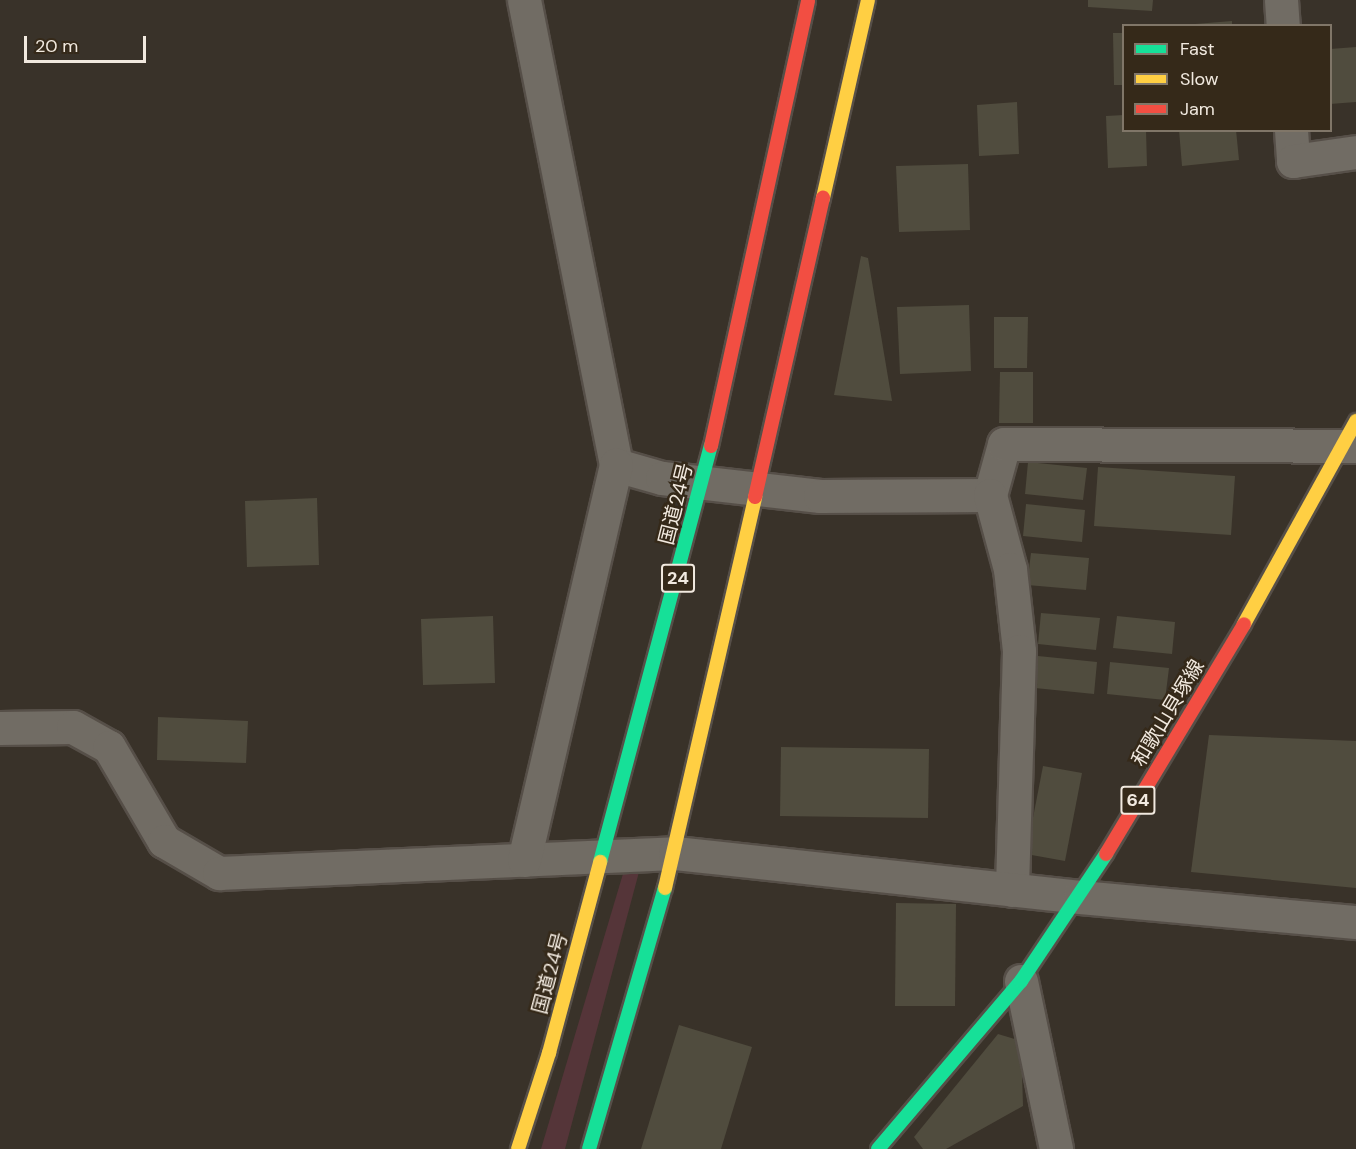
<!DOCTYPE html>
<html>
<head>
<meta charset="utf-8">
<style>
  body { margin:0 }
  #map { position:relative; width:1356px; height:1149px; overflow:hidden; background:#393229; font-family:"DM Sans","Noto Sans JP",sans-serif }
  div>[style] { position:absolute }
  [style*='--x'] { left:calc(var(--x)*1px); top:calc(var(--y)*1px); width:calc(var(--w)*1px); rotate:calc(var(--a)*1deg) }
  .green>* { inset:0; background:#553539 }
  .building>* { inset:0; background:#504c3e }
  .roads { filter:drop-shadow(2px 0 #564f48) drop-shadow(-2px 0 #564f48) drop-shadow(0 2px #564f48) drop-shadow(0 -2px #564f48) }
  .street>* { height:33px; margin:-16.5px; padding:0 16.5px; transform-origin:16.5px; border-radius:16.5px; background:#716c64 }
  .fast>* { height:14px; margin:-7px; padding:0 7px; transform-origin:7px; border-radius:7px; background:#16e098 }
  .slow>* { height:14px; margin:-7px; padding:0 7px; transform-origin:7px; border-radius:7px; background:#ffcf43 }
  .jam>* { height:14px; margin:-7px; padding:0 7px; transform-origin:7px; border-radius:7px; background:#f24e42 }
  span { translate:-50% -50%; white-space:nowrap; text-align:center; line-height:1.15; -webkit-text-stroke:5px #352919; paint-order:stroke }
  .shield-label span { padding:2px 4px; background:#352919; border:2px solid; border-radius:4px; -webkit-text-stroke-width:0 }
  .shield-label { font-size:18px; color:#f1e9df; font-weight:700 }
  .street-label { font-size:20px; color:#f1e9df }
  .legend { position:absolute; left:1122px; top:24px; width:210px; height:108px; box-sizing:border-box; background:#352919; border:2px solid #807668; margin:0; padding:8px 10px; list-style:none; font-size:18px; color:#f1e9df }
  .legend li { display:flex; align-items:center; gap:12px; height:30px }
  .legend b { width:30px; border:2px solid #807668 }
  .scale { position:absolute; left:24px; top:36px; width:122px; height:27px; box-sizing:border-box; border:3px solid #f1e9df; border-top:0; padding-left:8px; font-size:18px; line-height:21px; white-space:nowrap; color:#f1e9df; -webkit-text-stroke:4px #352919; paint-order:stroke }
</style>
</head>
<body>
<div id="map">
  <div class="green">
    <div style="clip-path:polygon(625px 867px,639px 872px,565px 1149px,541px 1149px)"></div>
  </div>
  <div class="building">
    <div style="clip-path:polygon(1088px 0,1153px 0,1152px 11px,1088px 7px)"></div>
    <div style="clip-path:polygon(1232px 21px,1232px 26px,1195px 26px,1195px 24px)"></div>
    <div style="clip-path:polygon(1113px 33px,1124px 33px,1124px 85px,1114px 85px)"></div>
    <div style="clip-path:polygon(1356px 47px,1356px 102px,1330px 104px,1330px 49px)"></div>
    <div style="clip-path:polygon(1017px 102px,1019px 154px,979px 156px,977px 105px)"></div>
    <div style="clip-path:polygon(1124px 115px,1124px 130px,1146px 130px,1147px 166px,1108px 168px,1106px 116px)"></div>
    <div style="clip-path:polygon(1179px 130px,1236px 130px,1239px 160px,1182px 166px)"></div>
    <div style="clip-path:polygon(968px 164px,970px 230px,899px 232px,896px 166px)"></div>
    <div style="clip-path:polygon(861px 256px,868px 258px,892px 401px,834px 395px)"></div>
    <div style="clip-path:polygon(969px 305px,971px 371px,900px 374px,897px 307px)"></div>
    <div style="clip-path:polygon(994px 317px,1028px 317px,1027px 368px,994px 368px)"></div>
    <div style="clip-path:polygon(1000px 372px,1033px 372px,1033px 423px,999px 423px)"></div>
    <div style="clip-path:polygon(1028px 462px,1087px 468px,1083px 500px,1025px 494px)"></div>
    <div style="clip-path:polygon(1098px 467px,1235px 476px,1231px 535px,1094px 526px)"></div>
    <div style="clip-path:polygon(317px 498px,319px 565px,247px 567px,245px 501px)"></div>
    <div style="clip-path:polygon(1026px 504px,1085px 510px,1082px 542px,1023px 536px)"></div>
    <div style="clip-path:polygon(1031px 553px,1089px 558px,1086px 590px,1027px 585px)"></div>
    <div style="clip-path:polygon(1041px 613px,1100px 618px,1096px 650px,1038px 644px)"></div>
    <div style="clip-path:polygon(493px 616px,495px 683px,423px 685px,421px 619px)"></div>
    <div style="clip-path:polygon(1117px 616px,1175px 622px,1172px 654px,1113px 648px)"></div>
    <div style="clip-path:polygon(1038px 656px,1097px 662px,1094px 694px,1035px 688px)"></div>
    <div style="clip-path:polygon(1110px 662px,1169px 668px,1165px 700px,1107px 694px)"></div>
    <div style="clip-path:polygon(158px 717px,248px 721px,246px 763px,157px 760px)"></div>
    <div style="clip-path:polygon(1209px 735px,1356px 741px,1356px 888px,1191px 872px)"></div>
    <div style="clip-path:polygon(781px 747px,929px 749px,928px 818px,780px 816px)"></div>
    <div style="clip-path:polygon(1043px 766px,1082px 773px,1065px 861px,1026px 854px)"></div>
    <div style="clip-path:polygon(896px 903px,956px 904px,955px 1006px,895px 1006px)"></div>
    <div style="clip-path:polygon(679px 1025px,752px 1047px,721px 1149px,641px 1149px)"></div>
    <div style="clip-path:polygon(998px 1034px,1021px 1041px,1023px 1106px,946px 1149px,923px 1149px,914px 1137px)"></div>
  </div>
  <div class="roads">
    <div class="street">
      <div style="--x:524;--y:0;--w:474;--a:78.8"></div>
      <div style="--x:616;--y:465;--w:48;--a:15.8"></div>
      <div style="--x:662;--y:478;--w:159;--a:6.5"></div>
      <div style="--x:820;--y:496;--w:170;--a:-0.3"></div>
      <div style="--x:990;--y:495;--w:53;--a:-74.6"></div>
      <div style="--x:1004;--y:444;--w:352;--a:0.3"></div>
      <div style="--x:1281;--y:0;--w:26;--a:86"></div>
      <div style="--x:1291;--y:130;--w:31;--a:86"></div>
      <div style="--x:1293;--y:161;--w:64;--a:-8.1"></div>
      <div style="--x:990;--y:495;--w:77;--a:74.9"></div>
      <div style="--x:1010;--y:569;--w:82;--a:83.7"></div>
      <div style="--x:1019;--y:651;--w:239;--a:91.7"></div>
      <div style="--x:0;--y:728;--w:73;--a:-0.8"></div>
      <div style="--x:73;--y:727;--w:41;--a:29.1"></div>
      <div style="--x:109;--y:747;--w:109;--a:59.7"></div>
      <div style="--x:164;--y:841;--w:64;--a:30.2"></div>
      <div style="--x:219;--y:873;--w:456;--a:-2.5"></div>
      <div style="--x:675;--y:853;--w:407;--a:6.2"></div>
      <div style="--x:1080;--y:897;--w:277;--a:5.2"></div>
      <div style="--x:524;--y:860;--w:406;--a:-76.9"></div>
      <div style="--x:1021;--y:981;--w:172;--a:78.2"></div>
    </div>
    <div class="fast">
      <div style="--x:600;--y:862;--w:431;--a:-75.1"></div>
      <div style="--x:589;--y:1149;--w:272;--a:-73.8"></div>
      <div style="--x:878;--y:1149;--w:221;--a:-49.6"></div>
      <div style="--x:1021;--y:981;--w:153;--a:-56.2"></div>
    </div>
    <div class="slow">
      <div style="--x:823;--y:198;--w:203;--a:-77.2"></div>
      <div style="--x:1244;--y:624;--w:232;--a:-61.1"></div>
      <div style="--x:665;--y:888;--w:401;--a:-77"></div>
      <div style="--x:518;--y:1149;--w:101;--a:-72.1"></div>
      <div style="--x:549;--y:1053;--w:198;--a:-75"></div>
    </div>
    <div class="jam">
      <div style="--x:711;--y:446;--w:456;--a:-77.7"></div>
      <div style="--x:755;--y:497;--w:307;--a:-77.2"></div>
      <div style="--x:1106;--y:854;--w:268;--a:-59"></div>
    </div>
  </div>
  <div class="shield-label">
    <span style="left:678px;top:578px">24</span>
    <span style="left:1138px;top:800px">64</span>
  </div>
  <div class="street-label">
    <span style="left:676px;top:504px;rotate:-76deg">国道24号</span>
    <span style="left:1168px;top:713px;rotate:-59deg">和歌山貝塚線</span>
    <span style="left:550px;top:973px;rotate:-75deg">国道24号</span>
  </div>
  <ul class="legend">
  <li><b style="height:8px;background:#16e098"></b>Fast</li>
  <li><b style="height:8px;background:#ffcf43"></b>Slow</li>
  <li><b style="height:8px;background:#f24e42"></b>Jam</li>
  </ul>
  <div class="scale">20 m</div>
</div>
</body>
</html>
